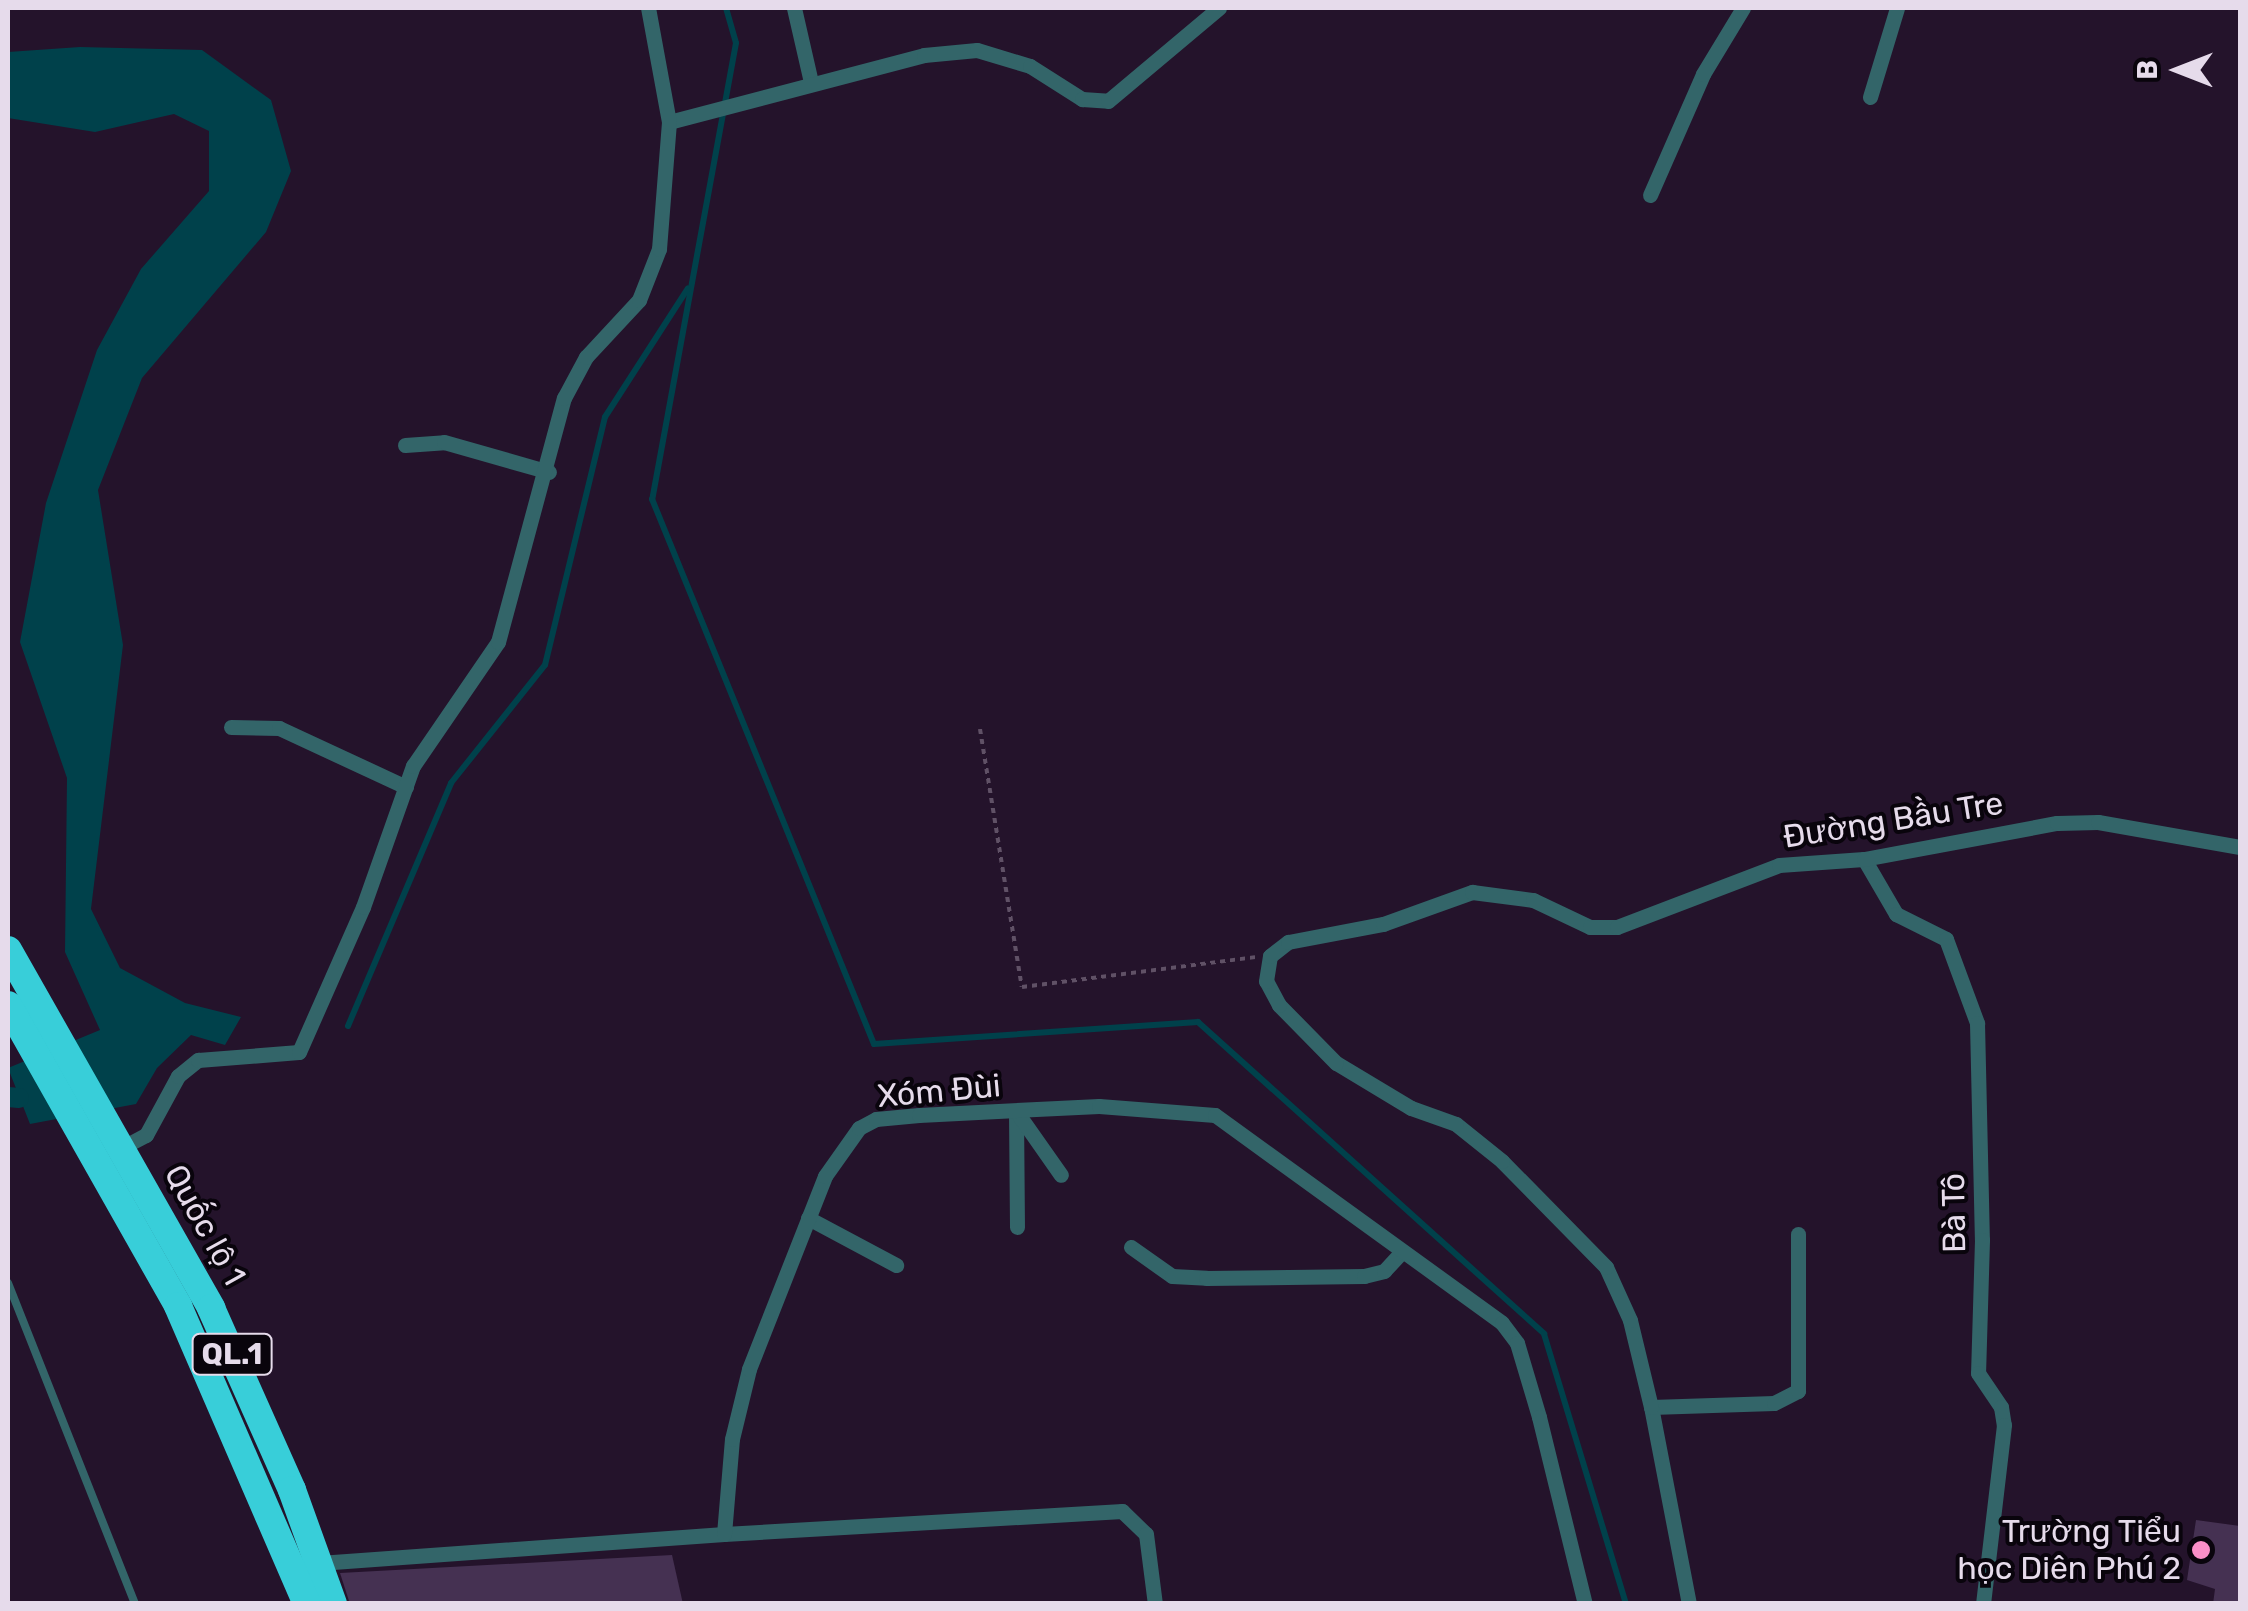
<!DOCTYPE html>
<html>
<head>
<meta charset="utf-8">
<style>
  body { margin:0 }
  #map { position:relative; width:2248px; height:1611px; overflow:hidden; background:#24132b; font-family:Rubik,sans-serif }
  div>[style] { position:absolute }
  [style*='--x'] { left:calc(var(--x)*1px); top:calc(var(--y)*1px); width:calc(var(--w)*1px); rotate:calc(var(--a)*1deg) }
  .water>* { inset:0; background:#00414b }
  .stream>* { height:6px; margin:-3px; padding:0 3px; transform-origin:3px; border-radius:3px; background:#00414b }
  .canal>* { height:20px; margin:-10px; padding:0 10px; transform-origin:10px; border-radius:10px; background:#00414b }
  .building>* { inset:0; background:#453152 }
  .path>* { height:4px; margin-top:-2px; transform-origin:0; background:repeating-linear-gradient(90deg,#605166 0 5px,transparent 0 10px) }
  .lane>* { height:8px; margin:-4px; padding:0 4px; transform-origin:4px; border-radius:4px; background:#336569 }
  .street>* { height:15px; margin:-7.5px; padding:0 7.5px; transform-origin:7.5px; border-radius:7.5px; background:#336569 }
  .highway>* { height:28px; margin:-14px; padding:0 14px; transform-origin:14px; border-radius:14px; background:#38ced9 }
  .dots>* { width:28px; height:28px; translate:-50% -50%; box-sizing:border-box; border:5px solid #09040c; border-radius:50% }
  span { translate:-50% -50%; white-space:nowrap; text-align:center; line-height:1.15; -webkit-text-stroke:8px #09040c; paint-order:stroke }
  .shield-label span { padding:2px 8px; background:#09040c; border:2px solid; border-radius:8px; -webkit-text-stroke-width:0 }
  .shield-label { font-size:30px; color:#e6dbeb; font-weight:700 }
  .street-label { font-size:32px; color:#e6dbeb }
  .poi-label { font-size:32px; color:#e6dbeb }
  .right { translate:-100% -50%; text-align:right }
  .frame { position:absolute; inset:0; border:10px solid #e6dbeb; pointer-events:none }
  .north { position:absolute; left:2128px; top:20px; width:100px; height:100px; -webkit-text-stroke:8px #09040c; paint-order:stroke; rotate:270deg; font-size:28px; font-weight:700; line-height:40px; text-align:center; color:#e6dbeb }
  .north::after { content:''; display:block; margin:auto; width:35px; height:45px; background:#e6dbeb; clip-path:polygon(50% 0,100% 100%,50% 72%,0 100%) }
</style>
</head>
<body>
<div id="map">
  <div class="water">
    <div style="clip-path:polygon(80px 47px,202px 50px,271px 100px,291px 171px,266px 232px,142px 378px,98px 490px,123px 645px,91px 909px,120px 968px,185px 1003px,241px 1017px,225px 1045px,191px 1035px,157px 1068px,136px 1104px,30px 1124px,8px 1068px,100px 1030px,65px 952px,67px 778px,20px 642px,46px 503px,97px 350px,141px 269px,209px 191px,209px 131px,174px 114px,95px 132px,8px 118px,8px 52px)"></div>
  </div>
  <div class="stream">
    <div style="--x:726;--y:8;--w:36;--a:74"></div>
    <div style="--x:736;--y:43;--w:464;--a:100.4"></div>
    <div style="--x:652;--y:499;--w:588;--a:67.84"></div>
    <div style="--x:874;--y:1044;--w:325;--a:-3.9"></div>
    <div style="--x:1198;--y:1022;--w:466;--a:42"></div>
    <div style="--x:1544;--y:1334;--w:282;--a:73.1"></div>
    <div style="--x:348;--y:1026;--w:264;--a:-67"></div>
    <div style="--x:451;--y:783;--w:151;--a:-51.5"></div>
    <div style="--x:545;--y:665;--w:255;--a:-76.4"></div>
    <div style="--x:605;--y:417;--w:153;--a:-57.2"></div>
  </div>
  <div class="canal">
    <div style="--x:8;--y:1097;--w:11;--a:5"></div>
  </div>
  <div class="building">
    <div style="clip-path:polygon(2196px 1520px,2240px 1526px,2240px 1604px,2213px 1604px,2215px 1589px,2187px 1580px)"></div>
    <div style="clip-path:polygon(672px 1555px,683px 1604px,350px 1604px,340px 1573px)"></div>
  </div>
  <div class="path">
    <div style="--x:980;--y:729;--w:261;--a:80.8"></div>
    <div style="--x:1022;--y:987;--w:235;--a:-7.3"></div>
  </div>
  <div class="lane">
    <div style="--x:8;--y:1283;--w:345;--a:68.4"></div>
  </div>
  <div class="street">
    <div style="--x:794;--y:8;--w:76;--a:77.1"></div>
    <div style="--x:1870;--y:97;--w:93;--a:-73.1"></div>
    <div style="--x:669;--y:122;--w:264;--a:-14.7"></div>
    <div style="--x:924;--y:55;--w:53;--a:-5.4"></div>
    <div style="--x:977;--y:50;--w:55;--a:16.8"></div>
    <div style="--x:1030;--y:66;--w:62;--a:32.4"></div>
    <div style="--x:1082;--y:99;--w:26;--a:4"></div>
    <div style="--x:1108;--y:101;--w:145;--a:-40"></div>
    <div style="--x:1650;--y:195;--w:132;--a:-66.3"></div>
    <div style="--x:1703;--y:74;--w:77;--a:-58.8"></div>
    <div style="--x:405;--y:445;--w:39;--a:-4"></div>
    <div style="--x:444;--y:442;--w:109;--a:15.9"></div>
    <div style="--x:231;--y:727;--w:48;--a:1.2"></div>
    <div style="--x:279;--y:728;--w:140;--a:24.9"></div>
    <div style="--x:1864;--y:859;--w:64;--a:59.8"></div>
    <div style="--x:1896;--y:914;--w:56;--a:26.6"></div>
    <div style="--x:1946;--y:939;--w:90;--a:69.7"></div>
    <div style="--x:1977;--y:1023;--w:217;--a:88.7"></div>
    <div style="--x:1982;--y:1240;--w:133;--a:91.7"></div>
    <div style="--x:1978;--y:1373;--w:41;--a:55.9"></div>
    <div style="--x:2001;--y:1407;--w:18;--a:81"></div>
    <div style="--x:2004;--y:1425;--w:180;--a:96.7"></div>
    <div style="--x:123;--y:1147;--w:26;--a:-28"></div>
    <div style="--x:146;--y:1135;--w:67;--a:-61.5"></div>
    <div style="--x:178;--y:1076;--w:26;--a:-39"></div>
    <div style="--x:198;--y:1060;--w:101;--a:-4.5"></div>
    <div style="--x:299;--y:1052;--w:158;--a:-66.2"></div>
    <div style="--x:363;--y:907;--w:150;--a:-70.5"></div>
    <div style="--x:413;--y:766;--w:150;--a:-55.6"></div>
    <div style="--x:498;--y:642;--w:253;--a:-74.9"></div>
    <div style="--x:564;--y:398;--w:47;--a:-61.8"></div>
    <div style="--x:586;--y:357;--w:78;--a:-47.1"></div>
    <div style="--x:639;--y:300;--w:55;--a:-68.6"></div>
    <div style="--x:659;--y:249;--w:127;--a:-85.5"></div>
    <div style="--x:669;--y:122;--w:116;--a:-100.4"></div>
    <div style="--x:808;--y:1218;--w:100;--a:28.1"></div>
    <div style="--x:1017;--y:1227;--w:116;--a:-90.5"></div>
    <div style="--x:1016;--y:1111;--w:78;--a:54.9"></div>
    <div style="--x:1131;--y:1247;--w:50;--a:35.3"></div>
    <div style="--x:1172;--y:1276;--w:34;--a:3"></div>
    <div style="--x:1206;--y:1278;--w:158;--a:-0.7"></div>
    <div style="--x:1364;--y:1276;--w:21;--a:-14"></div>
    <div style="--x:1384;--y:1271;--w:26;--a:-47"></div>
    <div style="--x:1651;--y:1407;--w:123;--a:-1.9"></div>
    <div style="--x:1774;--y:1403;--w:27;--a:-27"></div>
    <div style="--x:1798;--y:1391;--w:157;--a:-90"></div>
    <div style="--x:724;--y:1534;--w:399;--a:-3.3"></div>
    <div style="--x:1122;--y:1511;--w:33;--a:44"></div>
    <div style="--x:1146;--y:1534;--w:71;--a:82.7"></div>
    <div style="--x:319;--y:1563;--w:406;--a:-4.1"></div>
    <div style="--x:724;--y:1534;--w:95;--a:-85.2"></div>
    <div style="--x:732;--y:1439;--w:72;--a:-76.3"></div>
    <div style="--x:749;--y:1369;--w:207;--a:-68.5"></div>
    <div style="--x:825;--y:1176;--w:59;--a:-54.7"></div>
    <div style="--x:859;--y:1128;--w:19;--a:-28"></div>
    <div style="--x:876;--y:1119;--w:43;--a:-5.3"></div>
    <div style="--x:919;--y:1115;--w:180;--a:-2.9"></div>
    <div style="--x:1099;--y:1106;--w:116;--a:4.4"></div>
    <div style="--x:1215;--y:1115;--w:354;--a:35.9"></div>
    <div style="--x:1502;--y:1323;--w:25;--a:53"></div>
    <div style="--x:1517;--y:1343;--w:77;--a:73.4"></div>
    <div style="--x:1539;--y:1417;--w:193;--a:76.2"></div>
    <div style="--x:1689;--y:1604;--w:201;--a:-100.9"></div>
    <div style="--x:1651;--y:1407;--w:89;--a:-103.6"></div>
    <div style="--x:1630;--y:1320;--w:58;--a:-114.4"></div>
    <div style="--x:1606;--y:1267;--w:148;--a:-134.5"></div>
    <div style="--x:1502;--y:1161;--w:59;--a:-141.2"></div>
    <div style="--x:1456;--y:1124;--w:48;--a:-160.4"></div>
    <div style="--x:1411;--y:1108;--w:87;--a:-149"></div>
    <div style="--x:1336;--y:1063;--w:81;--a:-134.5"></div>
    <div style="--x:1279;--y:1005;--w:27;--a:-118"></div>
    <div style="--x:1266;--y:981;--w:25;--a:-81"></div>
    <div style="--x:1270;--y:956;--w:23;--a:-38"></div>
    <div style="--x:1288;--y:942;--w:97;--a:-10.7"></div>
    <div style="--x:1383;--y:924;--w:95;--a:-19.8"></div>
    <div style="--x:1472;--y:892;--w:62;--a:7.5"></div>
    <div style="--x:1533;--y:900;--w:63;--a:25.3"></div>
    <div style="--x:1590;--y:927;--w:27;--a:0"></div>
    <div style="--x:1617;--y:927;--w:173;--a:-20.9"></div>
    <div style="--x:1779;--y:865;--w:85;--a:-4"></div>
    <div style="--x:1864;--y:859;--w:196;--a:-10.6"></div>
    <div style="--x:2057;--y:823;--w:41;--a:-1.4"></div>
    <div style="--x:2098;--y:822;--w:144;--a:10"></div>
  </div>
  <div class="highway">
    <div style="--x:8;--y:950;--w:412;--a:60.4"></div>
    <div style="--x:211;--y:1308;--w:199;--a:66"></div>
    <div style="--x:292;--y:1490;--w:121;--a:70.2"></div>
    <div style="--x:8;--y:1005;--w:346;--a:60.5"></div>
    <div style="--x:178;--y:1306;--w:325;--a:66.6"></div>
  </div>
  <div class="dots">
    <div style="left:2201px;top:1550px;background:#fa8fc7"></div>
  </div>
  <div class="shield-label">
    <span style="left:232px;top:1354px">QL.1</span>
  </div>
  <div class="street-label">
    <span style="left:1893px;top:820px;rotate:-9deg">Đường Bầu Tre</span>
    <span style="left:939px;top:1091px;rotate:-5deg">Xóm Đùi</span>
    <span style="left:1954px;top:1213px;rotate:-91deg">Bà Tô</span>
    <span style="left:205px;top:1225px;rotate:61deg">Quốc lộ 1</span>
  </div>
  <div class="poi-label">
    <span class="right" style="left:2181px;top:1550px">Trường Tiểu<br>học Diên Phú 2</span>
  </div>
  <div class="frame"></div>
  <div class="north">B</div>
</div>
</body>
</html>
